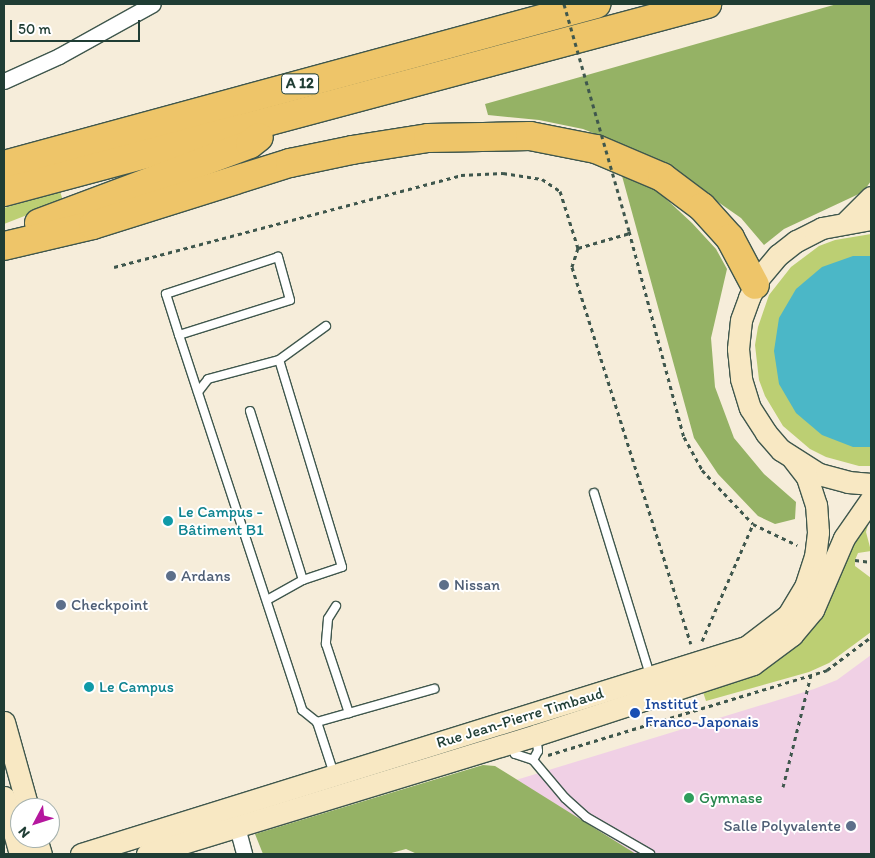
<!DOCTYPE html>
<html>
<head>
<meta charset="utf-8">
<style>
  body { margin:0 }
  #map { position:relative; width:875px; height:858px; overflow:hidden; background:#f6edda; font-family:Itim,sans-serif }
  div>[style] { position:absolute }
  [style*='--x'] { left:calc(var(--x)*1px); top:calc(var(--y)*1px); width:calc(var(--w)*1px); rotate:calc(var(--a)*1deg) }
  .built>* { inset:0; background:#f0d0e5 }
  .green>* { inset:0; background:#bccf73 }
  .forest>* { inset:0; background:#95b265 }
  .water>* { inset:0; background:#4bb7c7 }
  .path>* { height:3px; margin-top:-1.5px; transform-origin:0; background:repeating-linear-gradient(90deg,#3f574d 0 4px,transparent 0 8px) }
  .roads { filter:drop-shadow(1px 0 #3f574d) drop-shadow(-1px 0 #3f574d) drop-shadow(0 1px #3f574d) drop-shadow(0 -1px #3f574d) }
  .lane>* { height:8px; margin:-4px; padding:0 4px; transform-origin:4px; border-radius:4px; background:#fff }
  .street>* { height:15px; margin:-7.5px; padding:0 7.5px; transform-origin:7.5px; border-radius:7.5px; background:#fff }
  .secondary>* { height:21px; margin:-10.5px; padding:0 10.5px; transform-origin:10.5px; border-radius:10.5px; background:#f8e8c3 }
  .highway>* { height:28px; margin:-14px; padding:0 14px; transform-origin:14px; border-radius:14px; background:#eec569 }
  .path-bridge>* { height:3px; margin-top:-1.5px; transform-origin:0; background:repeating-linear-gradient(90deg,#3f574d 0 4px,transparent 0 8px) }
  .dots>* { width:14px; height:14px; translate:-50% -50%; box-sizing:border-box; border:2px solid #fff; border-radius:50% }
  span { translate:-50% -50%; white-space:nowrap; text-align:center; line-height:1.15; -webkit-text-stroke:4px #fff; paint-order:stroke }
  .shield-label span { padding:1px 4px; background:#fff; border:1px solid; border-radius:4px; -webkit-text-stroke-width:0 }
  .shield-label { font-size:15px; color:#1f3d34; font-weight:700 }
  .culture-label { font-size:16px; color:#0d838f }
  .left { translate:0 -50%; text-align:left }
  .service-label { font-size:16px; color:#4e5e75 }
  .right { translate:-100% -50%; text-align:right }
  .transit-label { font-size:16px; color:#164399 }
  .street-label { font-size:16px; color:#1f3d34 }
  .leisure-label { font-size:16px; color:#27864d }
  .frame { position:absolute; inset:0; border:5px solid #1f3d34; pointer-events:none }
  .north { position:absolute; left:10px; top:798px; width:50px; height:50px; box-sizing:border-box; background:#fff; border:1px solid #a5b1ae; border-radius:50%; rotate:230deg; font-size:14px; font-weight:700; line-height:20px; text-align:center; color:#1f3d34 }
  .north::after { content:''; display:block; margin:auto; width:18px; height:22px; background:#b5179e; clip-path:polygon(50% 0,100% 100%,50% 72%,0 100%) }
  .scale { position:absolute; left:10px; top:20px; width:130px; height:22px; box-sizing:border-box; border:2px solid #1f3d34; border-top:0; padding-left:6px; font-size:15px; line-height:18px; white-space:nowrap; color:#1f3d34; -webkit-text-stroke:4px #fff; paint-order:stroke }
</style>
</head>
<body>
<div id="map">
  <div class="built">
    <div style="clip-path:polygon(871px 655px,871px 854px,636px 854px,516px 780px,814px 689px,837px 680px)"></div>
  </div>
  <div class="green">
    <div style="clip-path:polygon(60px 191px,63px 201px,4px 224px,4px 208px)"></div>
    <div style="clip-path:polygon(871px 234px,871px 256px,853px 256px,853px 447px,871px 447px,871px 466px,859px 466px,826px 457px,810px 449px,783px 426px,765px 396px,759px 380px,755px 345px,758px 327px,769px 295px,791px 267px,819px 246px,835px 240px)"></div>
    <div style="clip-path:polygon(871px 514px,866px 532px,871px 551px,858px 553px,855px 560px,855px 566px,871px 578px,871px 632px,829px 663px,809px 672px,706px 701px,702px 689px,776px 660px,810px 631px,848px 549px)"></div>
  </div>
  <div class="forest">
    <div style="clip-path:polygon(837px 4px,871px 4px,871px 181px,863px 192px,784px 229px,764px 245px,741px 218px,655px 158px,583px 129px,539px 120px,488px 115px,485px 104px)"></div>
    <div style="clip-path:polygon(636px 171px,692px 223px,716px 249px,727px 269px,711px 338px,715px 387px,734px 438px,764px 474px,796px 502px,795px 519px,775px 524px,758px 516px,718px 474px,694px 438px,622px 176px)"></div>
    <div style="clip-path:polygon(483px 765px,495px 766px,636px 854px,417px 854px,406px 849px,388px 854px,263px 854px,255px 834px)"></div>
  </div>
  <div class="water">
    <div style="clip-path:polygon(853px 256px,871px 256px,871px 447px,853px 447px,822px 435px,796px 413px,779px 384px,774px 351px,779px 318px,796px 289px,822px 267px)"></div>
  </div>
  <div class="path">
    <div style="--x:629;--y:231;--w:213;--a:75.1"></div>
    <div style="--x:684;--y:437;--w:38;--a:61"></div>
    <div style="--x:702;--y:470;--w:74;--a:46.6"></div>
    <div style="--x:753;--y:524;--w:49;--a:25.5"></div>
    <div style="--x:578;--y:248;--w:54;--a:-16.1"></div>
    <div style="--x:114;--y:267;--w:359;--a:-14.8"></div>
    <div style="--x:461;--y:175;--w:42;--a:-2.7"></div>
    <div style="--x:503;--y:173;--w:39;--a:9"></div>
    <div style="--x:542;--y:179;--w:22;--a:34"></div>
    <div style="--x:560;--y:191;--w:60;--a:72.5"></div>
    <div style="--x:578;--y:248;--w:20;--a:108"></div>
    <div style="--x:572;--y:267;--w:395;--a:72.5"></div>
    <div style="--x:855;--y:560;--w:16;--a:7"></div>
    <div style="--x:702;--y:641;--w:128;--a:-66.4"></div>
    <div style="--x:548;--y:755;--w:292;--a:-16.9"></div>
    <div style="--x:827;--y:670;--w:55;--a:-36.9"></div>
    <div style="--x:783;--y:787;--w:115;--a:-76"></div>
  </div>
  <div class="roads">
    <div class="lane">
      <div style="--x:179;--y:335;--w:116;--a:-17.5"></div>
      <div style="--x:290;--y:300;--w:45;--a:-105.6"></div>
      <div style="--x:278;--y:257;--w:118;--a:161.7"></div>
      <div style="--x:166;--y:294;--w:43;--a:72.4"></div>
      <div style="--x:179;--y:335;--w:395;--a:71.8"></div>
      <div style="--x:302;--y:710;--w:19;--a:39"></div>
      <div style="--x:198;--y:392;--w:16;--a:-52"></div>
      <div style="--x:208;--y:379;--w:73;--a:-15"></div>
      <div style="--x:279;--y:360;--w:58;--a:-35.9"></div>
      <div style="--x:250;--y:411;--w:177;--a:72.6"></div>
      <div style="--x:594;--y:493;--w:190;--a:72.9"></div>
      <div style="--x:267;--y:600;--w:41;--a:-29.1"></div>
      <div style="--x:303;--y:580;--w:41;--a:-18.4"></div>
      <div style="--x:342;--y:567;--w:216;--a:-106.9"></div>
      <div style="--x:336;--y:606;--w:15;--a:122"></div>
      <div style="--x:328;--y:619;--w:25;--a:95"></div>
      <div style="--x:326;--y:644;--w:73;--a:71.6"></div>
      <div style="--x:510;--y:745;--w:10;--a:61"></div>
      <div style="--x:515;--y:754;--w:19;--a:18"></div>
      <div style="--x:533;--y:760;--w:50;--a:49.9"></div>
      <div style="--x:565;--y:798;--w:28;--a:42"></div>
      <div style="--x:586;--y:817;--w:74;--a:30"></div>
      <div style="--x:533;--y:760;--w:10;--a:-61"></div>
      <div style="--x:538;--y:751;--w:16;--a:-97"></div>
      <div style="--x:334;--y:774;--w:55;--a:-108.1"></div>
      <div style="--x:317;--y:722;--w:122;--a:-15.8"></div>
    </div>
    <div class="street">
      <div style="--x:4;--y:81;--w:60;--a:-24.4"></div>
      <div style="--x:59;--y:56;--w:107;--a:-29"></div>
      <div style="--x:237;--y:827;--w:28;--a:75"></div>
    </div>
    <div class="secondary">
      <div style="--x:871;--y:219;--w:50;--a:169.6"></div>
      <div style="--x:822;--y:228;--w:29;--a:153"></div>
      <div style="--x:796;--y:241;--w:23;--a:142"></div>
      <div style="--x:778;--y:255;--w:30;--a:130"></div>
      <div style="--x:759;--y:278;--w:22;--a:117"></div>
      <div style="--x:749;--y:298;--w:23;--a:110"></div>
      <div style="--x:741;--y:320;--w:29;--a:96"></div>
      <div style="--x:738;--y:349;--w:30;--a:84"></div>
      <div style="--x:741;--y:379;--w:30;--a:73"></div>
      <div style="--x:750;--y:408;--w:30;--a:57"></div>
      <div style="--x:766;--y:433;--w:23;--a:49"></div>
      <div style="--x:781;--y:450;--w:45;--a:32.3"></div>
      <div style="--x:819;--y:474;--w:30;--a:15"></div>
      <div style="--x:848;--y:482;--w:23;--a:5"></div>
      <div style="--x:847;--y:221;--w:34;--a:-45"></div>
      <div style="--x:4;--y:722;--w:89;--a:74.4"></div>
      <div style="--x:4;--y:797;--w:59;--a:74.3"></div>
      <div style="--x:36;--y:838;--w:17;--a:73"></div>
      <div style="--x:81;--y:854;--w:696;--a:-17.29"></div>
      <div style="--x:746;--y:647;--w:53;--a:-37.3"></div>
      <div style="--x:788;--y:615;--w:33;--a:-59"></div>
      <div style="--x:805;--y:587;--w:32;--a:-72"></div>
      <div style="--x:815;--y:557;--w:25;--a:-83"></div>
      <div style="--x:818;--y:532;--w:27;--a:-94"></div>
      <div style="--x:816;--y:505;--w:29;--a:-108"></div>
      <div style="--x:807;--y:477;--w:23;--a:-128"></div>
      <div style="--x:147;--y:854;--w:407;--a:-17"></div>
      <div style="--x:536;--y:735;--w:228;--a:-18.1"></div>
      <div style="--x:753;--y:664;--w:49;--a:-36.6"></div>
      <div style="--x:792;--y:635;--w:33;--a:-50"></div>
      <div style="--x:813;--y:610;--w:78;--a:-66.7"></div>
      <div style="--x:844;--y:538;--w:47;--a:-55.3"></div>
    </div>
    <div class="highway">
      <div style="--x:4;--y:165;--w:614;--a:-15.21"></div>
      <div style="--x:4;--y:192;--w:728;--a:-14.97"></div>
      <div style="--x:39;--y:223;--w:225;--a:-20.5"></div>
      <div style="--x:250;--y:144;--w:11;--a:-38"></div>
      <div style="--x:4;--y:246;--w:91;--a:-13.3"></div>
      <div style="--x:93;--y:225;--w:207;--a:-17.5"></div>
      <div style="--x:290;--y:163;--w:63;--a:-11.8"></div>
      <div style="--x:352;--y:150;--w:77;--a:-9"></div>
      <div style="--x:428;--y:138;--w:102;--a:-1.1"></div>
      <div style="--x:530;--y:136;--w:67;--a:11.1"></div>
      <div style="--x:596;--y:149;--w:72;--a:23"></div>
      <div style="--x:662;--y:177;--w:50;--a:36.9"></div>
      <div style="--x:702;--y:207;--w:42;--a:47.9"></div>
      <div style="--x:730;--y:238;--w:53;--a:62"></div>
    </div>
  </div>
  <div class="path-bridge">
    <div style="--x:564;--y:4;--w:236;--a:74"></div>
  </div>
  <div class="dots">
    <div style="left:168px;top:521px;background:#0f9aa8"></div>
    <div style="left:171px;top:576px;background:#5c6f8a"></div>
    <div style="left:444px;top:585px;background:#5c6f8a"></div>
    <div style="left:61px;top:605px;background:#5c6f8a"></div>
    <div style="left:89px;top:687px;background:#0f9aa8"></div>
    <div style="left:635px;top:713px;background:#1a4fb4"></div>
    <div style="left:689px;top:798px;background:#2e9e5b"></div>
    <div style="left:851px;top:826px;background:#5c6f8a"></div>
  </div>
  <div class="shield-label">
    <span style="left:300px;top:84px">A 12</span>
  </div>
  <div class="culture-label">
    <span class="left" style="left:178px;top:521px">Le Campus -<br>Bâtiment B1</span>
    <span class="left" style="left:99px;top:687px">Le Campus</span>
  </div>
  <div class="service-label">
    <span class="left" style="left:181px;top:576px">Ardans</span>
    <span class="left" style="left:454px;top:585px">Nissan</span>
    <span class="left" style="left:71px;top:605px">Checkpoint</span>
    <span class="right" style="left:841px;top:826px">Salle Polyvalente</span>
  </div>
  <div class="transit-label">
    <span class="left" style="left:645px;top:713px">Institut<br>Franco-Japonais</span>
  </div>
  <div class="street-label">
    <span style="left:520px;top:718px;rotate:-17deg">Rue Jean-Pierre Timbaud</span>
  </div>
  <div class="leisure-label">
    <span class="left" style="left:699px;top:798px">Gymnase</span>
  </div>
  <div class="frame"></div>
  <div class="north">N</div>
  <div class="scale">50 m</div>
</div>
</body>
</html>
